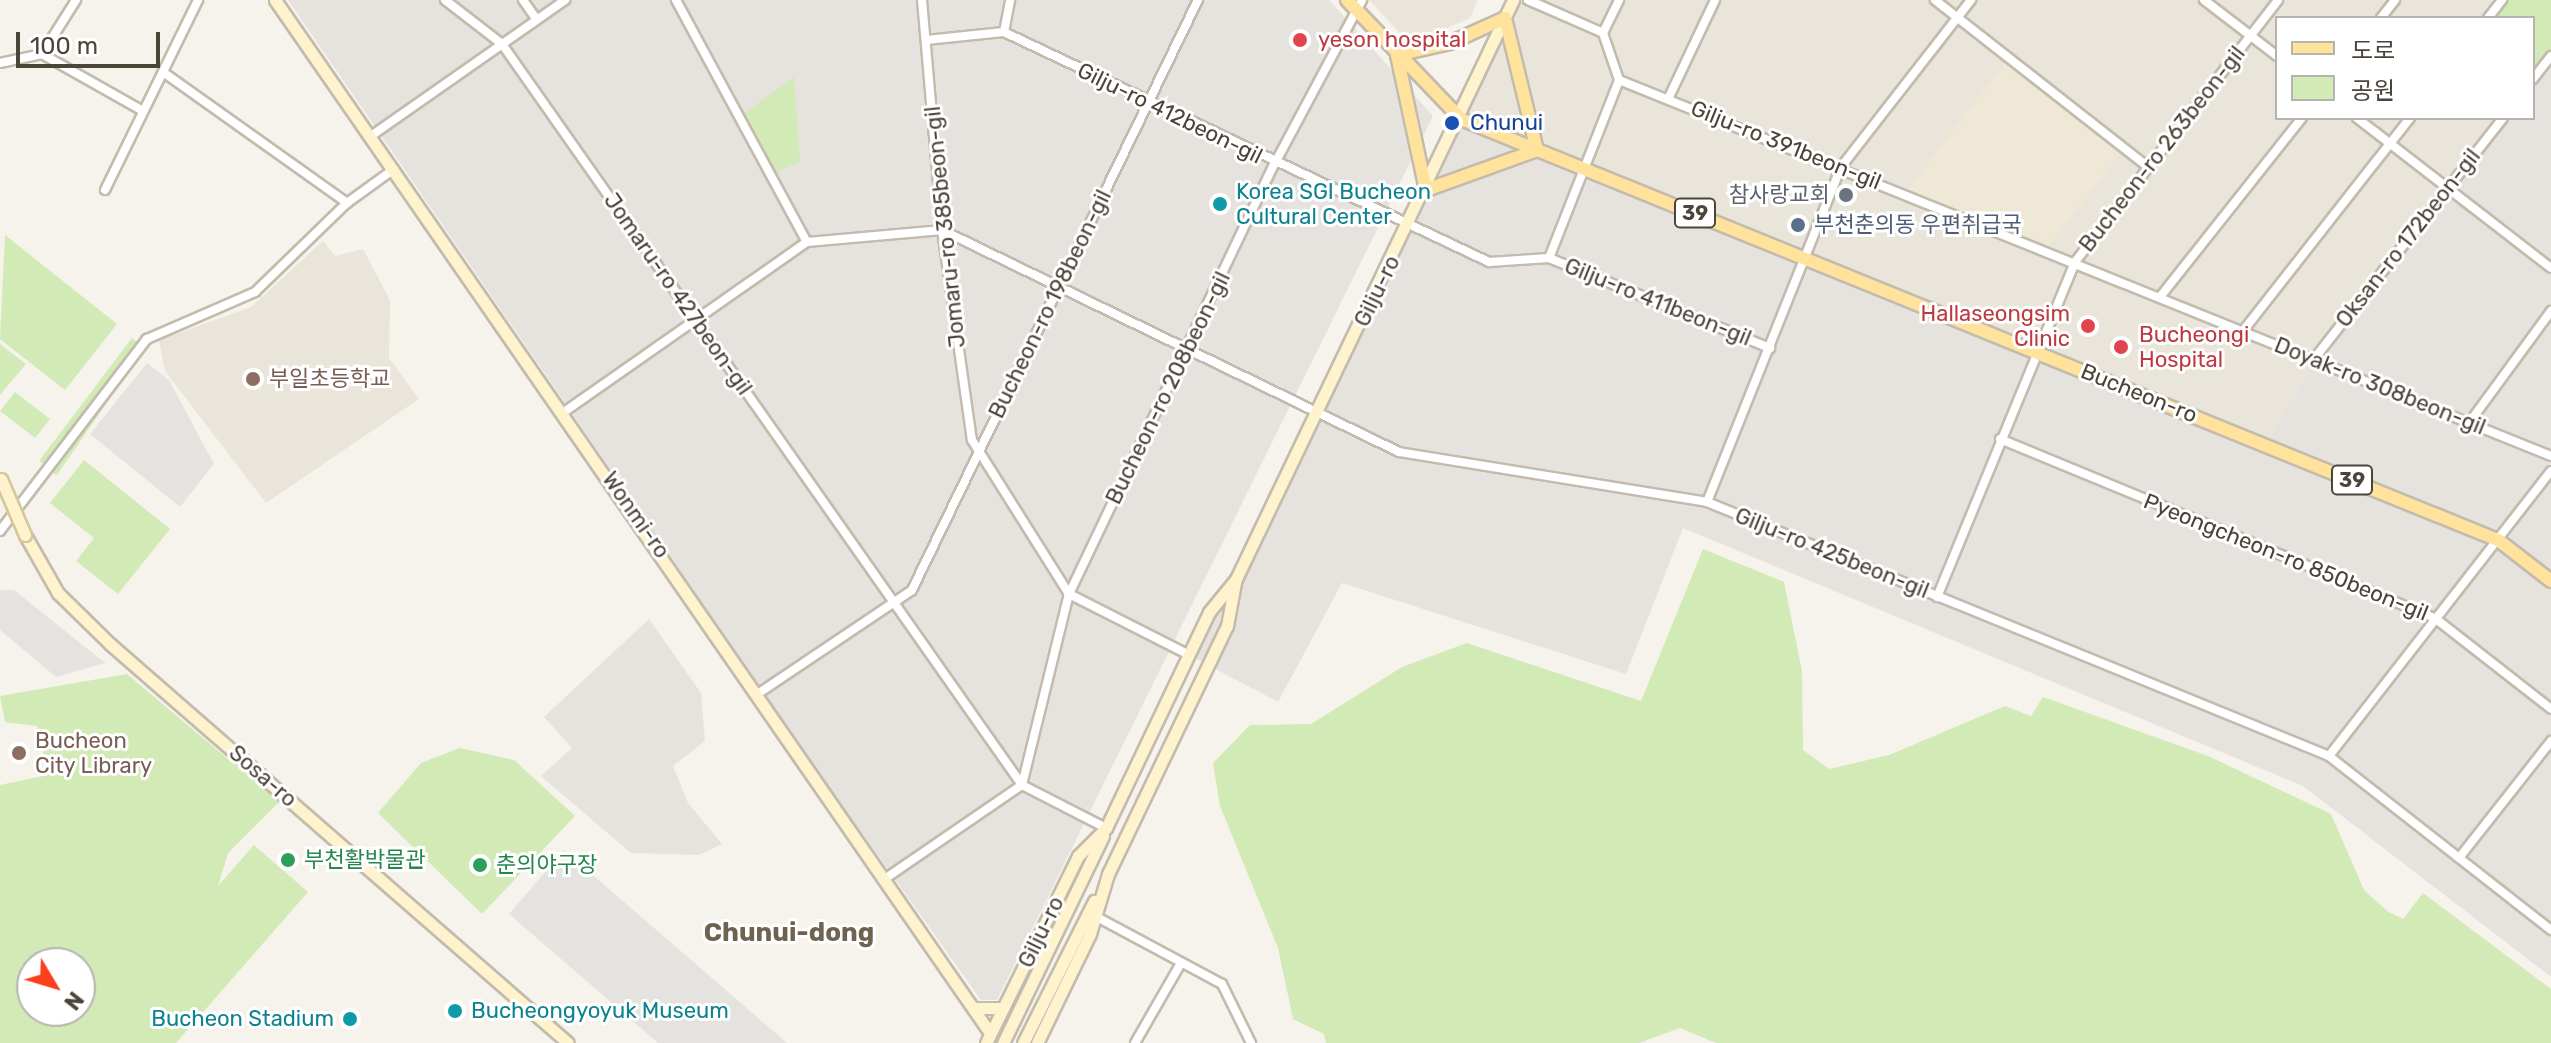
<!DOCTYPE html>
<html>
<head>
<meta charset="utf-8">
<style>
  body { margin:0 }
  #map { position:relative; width:2551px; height:1043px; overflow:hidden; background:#f6f3ec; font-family:Rubik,"Noto Sans KR",sans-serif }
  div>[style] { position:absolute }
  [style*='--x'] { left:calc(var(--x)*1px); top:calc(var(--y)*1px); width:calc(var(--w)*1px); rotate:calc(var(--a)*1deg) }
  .residential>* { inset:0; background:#eae5da }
  .industrial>* { inset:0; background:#e6e2dd }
  .education>* { inset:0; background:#efe8d6 }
  .green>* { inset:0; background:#d2eab5 }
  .parking>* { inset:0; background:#e5e3e0 }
  .roads { filter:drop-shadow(2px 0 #c2bbae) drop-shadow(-2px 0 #c2bbae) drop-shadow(0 2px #c2bbae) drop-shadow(0 -2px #c2bbae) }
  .street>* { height:8px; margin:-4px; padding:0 4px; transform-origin:4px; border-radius:4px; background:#fff }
  .secondary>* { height:11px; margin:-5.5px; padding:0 5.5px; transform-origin:5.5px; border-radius:5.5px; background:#fff3cd }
  .primary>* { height:12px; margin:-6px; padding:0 6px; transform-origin:6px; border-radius:6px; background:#ffe39c }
  .bridges { filter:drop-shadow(2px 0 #d6c79b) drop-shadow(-2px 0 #d6c79b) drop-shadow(0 2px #d6c79b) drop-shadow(0 -2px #d6c79b) }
  .secondary-bridge>* { height:11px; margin:-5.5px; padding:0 5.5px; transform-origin:5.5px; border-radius:5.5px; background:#fff3cd }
  .dots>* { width:22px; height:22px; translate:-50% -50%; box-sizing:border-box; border:4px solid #fff; border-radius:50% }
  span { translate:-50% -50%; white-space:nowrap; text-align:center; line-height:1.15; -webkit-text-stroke:6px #fff; paint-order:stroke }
  .shield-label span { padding:2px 6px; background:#fff; border:2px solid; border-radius:6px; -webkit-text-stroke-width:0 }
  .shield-label { font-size:20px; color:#4b4439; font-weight:700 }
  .health-label { font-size:22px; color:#be3a42 }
  .left { translate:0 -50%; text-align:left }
  .right { translate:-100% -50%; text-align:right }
  .street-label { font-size:22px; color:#4b4439 }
  .transit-label { font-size:22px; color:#164399 }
  .culture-label { font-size:22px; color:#0d838f }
  .worship-label { font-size:22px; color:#5b616d }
  .service-label { font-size:22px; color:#4e5e75 }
  .education-label { font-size:22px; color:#785e54 }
  .leisure-label { font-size:22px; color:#27864d }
  .quarter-label { font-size:26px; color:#6e6250; font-weight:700 }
  .legend { position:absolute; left:2275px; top:16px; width:260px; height:104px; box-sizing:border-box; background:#fff; border:2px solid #b7b4b0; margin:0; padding:10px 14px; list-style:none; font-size:24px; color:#4b4439 }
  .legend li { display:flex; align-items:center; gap:16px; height:40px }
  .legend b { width:40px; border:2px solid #b7b4b0 }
  .north { position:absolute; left:16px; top:947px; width:80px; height:80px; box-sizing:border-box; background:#fff; border:2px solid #b7b4b0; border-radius:50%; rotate:128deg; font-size:22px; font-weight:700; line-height:32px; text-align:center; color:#4b4439 }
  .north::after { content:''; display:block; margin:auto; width:28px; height:36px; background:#fc3f1d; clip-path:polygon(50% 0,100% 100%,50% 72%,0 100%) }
  .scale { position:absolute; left:16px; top:32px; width:144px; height:36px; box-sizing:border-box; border:4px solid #4b4439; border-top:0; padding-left:10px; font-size:24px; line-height:28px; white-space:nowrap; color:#4b4439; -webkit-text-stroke:6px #fff; paint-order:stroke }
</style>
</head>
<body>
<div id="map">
  <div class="residential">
    <div style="clip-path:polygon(1369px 0,1478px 0,1470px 18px,1410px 44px)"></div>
    <div style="clip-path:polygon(1513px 0,2551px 0,2533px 18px,2277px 18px,2277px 118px,2502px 118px,2314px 359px,2267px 446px,1461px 119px)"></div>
    <div style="clip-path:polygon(323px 241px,335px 256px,363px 249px,390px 300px,389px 358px,419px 399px,266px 503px,165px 371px,159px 340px,251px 307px)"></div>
  </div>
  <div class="industrial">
    <div style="clip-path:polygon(288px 0,1329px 0,1433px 116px,997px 1000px,981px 1000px,820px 774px)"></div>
    <div style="clip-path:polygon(2551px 56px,2551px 977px,2303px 786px,1683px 528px,1626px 674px,1342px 583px,1278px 702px,1189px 655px,1461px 119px,2267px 445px,2314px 359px,2502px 118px,2533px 118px,2533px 79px)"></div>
    <div style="clip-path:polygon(649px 619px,701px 693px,705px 741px,673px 766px,688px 803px,722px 844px,699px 855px,631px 853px,541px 776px,572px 748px,544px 717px)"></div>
  </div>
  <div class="education">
    <div style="clip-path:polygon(2009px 58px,2124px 148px,2046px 250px,1905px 193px)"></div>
  </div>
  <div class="green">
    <div style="clip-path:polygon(2502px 0,2551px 0,2551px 56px,2533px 79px,2533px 18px,2488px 18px)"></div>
    <div style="clip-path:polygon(794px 77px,800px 161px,776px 173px,745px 113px)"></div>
    <div style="clip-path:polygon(5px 235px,117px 324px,65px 390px,0 339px)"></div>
    <div style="clip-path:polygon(132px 338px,138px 343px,45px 465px,39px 461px)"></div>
    <div style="clip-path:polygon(0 344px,26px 364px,0 395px)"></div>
    <div style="clip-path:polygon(139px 356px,57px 475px,51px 472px)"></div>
    <div style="clip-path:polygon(15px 392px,50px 419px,35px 438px,0 411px)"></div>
    <div style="clip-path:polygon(84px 460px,170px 529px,118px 594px,76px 561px,94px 538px,50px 503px)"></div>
    <div style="clip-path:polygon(1703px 549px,1784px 582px,1802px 671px,1803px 750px,1829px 769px,1889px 755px,2005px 706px,2031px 716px,2043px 697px,2208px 756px,2331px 814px,2364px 890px,2387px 911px,2403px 919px,2423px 893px,2551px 989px,2551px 1043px,1716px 1043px,1680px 1028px,1639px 1043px,1326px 1043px,1324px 1034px,1293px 1019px,1278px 948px,1220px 806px,1213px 763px,1250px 725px,1311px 724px,1402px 667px,1467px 643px,1641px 701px)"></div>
    <div style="clip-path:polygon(evenodd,127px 674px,279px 802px,228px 853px,218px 886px,254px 845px,308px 892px,176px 1043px,0 1043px,0 785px,48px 775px,37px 726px,5px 722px,0 696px,127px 674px,32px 963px,80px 963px,80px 1011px,32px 1011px,32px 963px)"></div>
    <div style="clip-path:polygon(460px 748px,514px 760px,575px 816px,482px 914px,378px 813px,421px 763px)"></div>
  </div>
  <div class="parking">
    <div style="clip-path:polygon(147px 363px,169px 380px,214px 464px,180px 507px,90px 434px)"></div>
    <div style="clip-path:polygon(0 590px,14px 590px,105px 663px,56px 677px,0 630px)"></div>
    <div style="clip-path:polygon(564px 850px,787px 1043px,658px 1043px,509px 914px)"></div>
  </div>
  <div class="roads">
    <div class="street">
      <div style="--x:445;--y:0;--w:72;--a:37.7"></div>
      <div style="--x:502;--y:44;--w:905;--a:54.94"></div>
      <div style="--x:1022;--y:785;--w:94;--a:27.1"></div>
      <div style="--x:523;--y:0;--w:24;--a:55"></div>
      <div style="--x:676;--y:0;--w:275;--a:61.6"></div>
      <div style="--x:922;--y:0;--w:231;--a:85"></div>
      <div style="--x:942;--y:230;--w:212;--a:81.9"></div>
      <div style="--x:972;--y:440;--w:182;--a:57.8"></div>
      <div style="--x:1069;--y:594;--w:135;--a:26.9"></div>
      <div style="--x:1528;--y:0;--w:82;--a:23.7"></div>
      <div style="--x:1603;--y:33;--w:50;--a:71.2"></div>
      <div style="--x:1935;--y:0;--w:271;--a:38.1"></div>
      <div style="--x:2204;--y:0;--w:92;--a:37.5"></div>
      <div style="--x:2381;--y:18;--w:23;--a:-52"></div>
      <div style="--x:2488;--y:18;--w:23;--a:-52"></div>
      <div style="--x:1004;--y:32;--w:33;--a:-79"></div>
      <div style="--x:1603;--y:33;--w:37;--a:-64"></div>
      <div style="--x:926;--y:40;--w:78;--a:-5.9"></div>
      <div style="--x:1004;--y:32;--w:537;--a:25.37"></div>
      <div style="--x:1489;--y:262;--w:60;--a:-3.8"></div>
      <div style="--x:1549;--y:258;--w:239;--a:22.2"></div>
      <div style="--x:42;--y:54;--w:116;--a:29.4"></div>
      <div style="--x:0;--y:63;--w:43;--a:-12.1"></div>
      <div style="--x:42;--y:54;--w:64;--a:-57.8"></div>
      <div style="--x:163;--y:72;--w:226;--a:35.4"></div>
      <div style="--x:2533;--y:79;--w:29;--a:-52"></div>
      <div style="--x:1619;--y:80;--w:1005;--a:21.97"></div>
      <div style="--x:1669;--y:97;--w:107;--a:-64.6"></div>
      <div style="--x:2357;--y:118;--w:245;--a:37.7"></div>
      <div style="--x:371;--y:136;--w:237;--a:-35"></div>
      <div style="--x:105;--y:190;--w:212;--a:-63.9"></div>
      <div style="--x:1549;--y:258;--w:191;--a:-68.5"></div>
      <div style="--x:2160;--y:297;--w:228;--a:-51.6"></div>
      <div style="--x:2243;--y:331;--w:271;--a:-51.9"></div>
      <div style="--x:2314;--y:359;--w:306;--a:-51.9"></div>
      <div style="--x:564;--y:412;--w:297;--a:-35"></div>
      <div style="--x:807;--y:242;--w:136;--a:-5.1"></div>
      <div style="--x:942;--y:230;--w:508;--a:25.91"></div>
      <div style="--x:1399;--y:452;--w:312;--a:9.2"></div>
      <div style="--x:1707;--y:502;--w:672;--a:22.21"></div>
      <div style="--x:2329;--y:756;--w:282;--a:38.1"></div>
      <div style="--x:2469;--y:423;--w:139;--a:-53.8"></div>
      <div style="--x:2000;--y:439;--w:472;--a:22.4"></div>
      <div style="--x:2436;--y:619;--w:146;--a:38"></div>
      <div style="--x:1707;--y:502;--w:361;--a:-68.2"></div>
      <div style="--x:1841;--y:167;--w:212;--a:-52.1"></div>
      <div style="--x:0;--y:531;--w:242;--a:-52.6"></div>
      <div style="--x:147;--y:339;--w:118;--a:-23.5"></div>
      <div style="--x:255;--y:292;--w:128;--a:-44.1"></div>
      <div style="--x:347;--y:203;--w:58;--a:-35.9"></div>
      <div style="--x:1937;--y:597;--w:362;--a:-67.6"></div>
      <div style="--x:2075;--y:262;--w:331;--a:-52.2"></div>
      <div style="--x:759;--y:693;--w:184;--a:-33.9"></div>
      <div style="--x:912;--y:590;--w:656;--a:-64.14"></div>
      <div style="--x:2329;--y:756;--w:361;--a:-52.1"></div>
      <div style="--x:2459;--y:858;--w:149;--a:-51.8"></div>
      <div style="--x:886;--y:878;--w:165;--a:-34.4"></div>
      <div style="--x:1022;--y:785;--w:197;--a:-76.2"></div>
      <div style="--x:1069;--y:594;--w:478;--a:-64.5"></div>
      <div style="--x:1275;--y:163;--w:185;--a:-61.9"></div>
      <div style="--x:1095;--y:916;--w:144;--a:28.2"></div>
      <div style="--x:1222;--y:984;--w:66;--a:63.8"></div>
      <div style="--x:1135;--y:1043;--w:92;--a:-60.1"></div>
    </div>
    <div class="secondary">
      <div style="--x:275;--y:0;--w:1256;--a:55.31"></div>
      <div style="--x:25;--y:535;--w:67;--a:60.4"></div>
      <div style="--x:58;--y:593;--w:73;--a:44.4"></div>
      <div style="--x:110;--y:644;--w:607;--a:41.06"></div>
      <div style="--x:973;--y:1008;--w:30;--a:0"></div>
      <div style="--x:986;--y:1043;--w:208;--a:-63.8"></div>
      <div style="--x:1078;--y:856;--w:40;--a:-45"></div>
      <div style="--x:1106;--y:828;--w:239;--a:-64.5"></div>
      <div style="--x:1209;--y:612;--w:43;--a:-50.7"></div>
      <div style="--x:1236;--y:579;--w:642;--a:-64.43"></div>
      <div style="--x:1003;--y:1043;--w:230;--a:-64.2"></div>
      <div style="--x:1023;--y:1043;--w:159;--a:-63.4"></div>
      <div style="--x:1037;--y:1043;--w:121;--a:-64.1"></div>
      <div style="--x:1090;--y:934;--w:63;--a:-73.3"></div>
      <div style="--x:1108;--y:874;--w:275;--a:-64.4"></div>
      <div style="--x:1227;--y:626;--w:44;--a:-79.5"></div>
    </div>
    <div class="primary">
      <div style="--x:1347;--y:0;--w:165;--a:46.2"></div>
      <div style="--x:1461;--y:119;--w:1119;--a:22.1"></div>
      <div style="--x:2498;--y:540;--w:67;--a:37.7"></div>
      <div style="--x:1397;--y:55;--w:138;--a:77.9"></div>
      <div style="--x:1426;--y:190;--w:118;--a:-19.8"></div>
      <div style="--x:1397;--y:55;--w:54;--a:-12.8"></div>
      <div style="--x:1450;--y:43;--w:60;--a:-24.4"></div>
      <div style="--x:1505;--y:18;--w:136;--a:76.4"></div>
    </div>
  </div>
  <div class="bridges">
    <div class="secondary-bridge">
      <div style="--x:1;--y:479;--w:61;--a:66.8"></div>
    </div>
  </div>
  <div class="dots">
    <div style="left:1300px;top:40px;background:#e0444e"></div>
    <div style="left:1452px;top:123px;background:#1a4fb4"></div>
    <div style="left:1846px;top:195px;background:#6b7280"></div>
    <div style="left:1220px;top:204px;background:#0f9aa8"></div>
    <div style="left:1798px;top:225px;background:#5c6f8a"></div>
    <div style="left:2088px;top:326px;background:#e0444e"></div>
    <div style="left:2121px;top:347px;background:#e0444e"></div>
    <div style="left:253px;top:379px;background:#8d6e63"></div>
    <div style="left:19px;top:753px;background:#8d6e63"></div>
    <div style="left:288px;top:860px;background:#2e9e5b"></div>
    <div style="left:480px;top:865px;background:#2e9e5b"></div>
    <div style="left:455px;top:1011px;background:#0f9aa8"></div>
    <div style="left:350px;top:1019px;background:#0f9aa8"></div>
  </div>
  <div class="shield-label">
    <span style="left:1695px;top:213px">39</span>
    <span style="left:2352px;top:480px">39</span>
  </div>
  <div class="health-label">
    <span class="left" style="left:1318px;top:40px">yeson hospital</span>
    <span class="right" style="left:2070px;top:326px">Hallaseongsim<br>Clinic</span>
    <span class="left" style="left:2139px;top:347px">Bucheongi<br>Hospital</span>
  </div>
  <div class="street-label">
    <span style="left:1170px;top:113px;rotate:26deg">Gilju-ro 412beon-gil</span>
    <span style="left:1786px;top:145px;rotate:22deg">Gilju-ro 391beon-gil</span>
    <span style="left:2162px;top:149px;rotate:-52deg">Bucheon-ro 263beon-gil</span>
    <span style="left:945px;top:227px;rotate:-96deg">Jomaru-ro 385beon-gil</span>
    <span style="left:2408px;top:238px;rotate:-52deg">Oksan-ro 172beon-gil</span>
    <span style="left:1377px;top:291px;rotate:-64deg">Gilju-ro</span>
    <span style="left:678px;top:294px;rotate:55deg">Jomaru-ro 427beon-gil</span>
    <span style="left:1658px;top:302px;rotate:22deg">Gilju-ro 411beon-gil</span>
    <span style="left:1050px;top:304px;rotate:-64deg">Bucheon-ro 198beon-gil</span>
    <span style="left:2380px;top:386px;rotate:22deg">Doyak-ro 308beon-gil</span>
    <span style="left:1168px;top:388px;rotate:-64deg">Bucheon-ro 208beon-gil</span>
    <span style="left:2139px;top:393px;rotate:22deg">Bucheon-ro</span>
    <span style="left:636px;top:515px;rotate:55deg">Wonmi-ro</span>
    <span style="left:1832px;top:553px;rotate:22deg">Gilju-ro 425beon-gil</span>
    <span style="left:2286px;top:557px;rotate:22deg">Pyeongcheon-ro 850beon-gil</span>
    <span style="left:263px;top:776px;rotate:41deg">Sosa-ro</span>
    <span style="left:1041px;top:932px;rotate:-64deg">Gilju-ro</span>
  </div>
  <div class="transit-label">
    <span class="left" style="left:1470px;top:123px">Chunui</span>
  </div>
  <div class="culture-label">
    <span class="left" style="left:1236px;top:204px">Korea SGI Bucheon<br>Cultural Center</span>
    <span class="left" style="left:471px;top:1011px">Bucheongyoyuk Museum</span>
    <span class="right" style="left:334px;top:1019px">Bucheon Stadium</span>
  </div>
  <div class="worship-label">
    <span class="right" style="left:1830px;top:195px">참사랑교회</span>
  </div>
  <div class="service-label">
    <span class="left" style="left:1814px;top:225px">부천춘의동 우편취급국</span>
  </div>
  <div class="education-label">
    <span class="left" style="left:269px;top:379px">부일초등학교</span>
    <span class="left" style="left:35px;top:753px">Bucheon<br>City Library</span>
  </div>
  <div class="leisure-label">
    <span class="left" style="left:304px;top:860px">부천활박물관</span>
    <span class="left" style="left:496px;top:865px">춘의야구장</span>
  </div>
  <div class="quarter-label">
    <span style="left:789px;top:933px">Chunui-dong</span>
  </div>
  <ul class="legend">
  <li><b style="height:10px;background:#ffe39c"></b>도로</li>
  <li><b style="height:22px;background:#d2eab5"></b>공원</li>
  </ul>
  <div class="north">N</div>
  <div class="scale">100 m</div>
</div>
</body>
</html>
